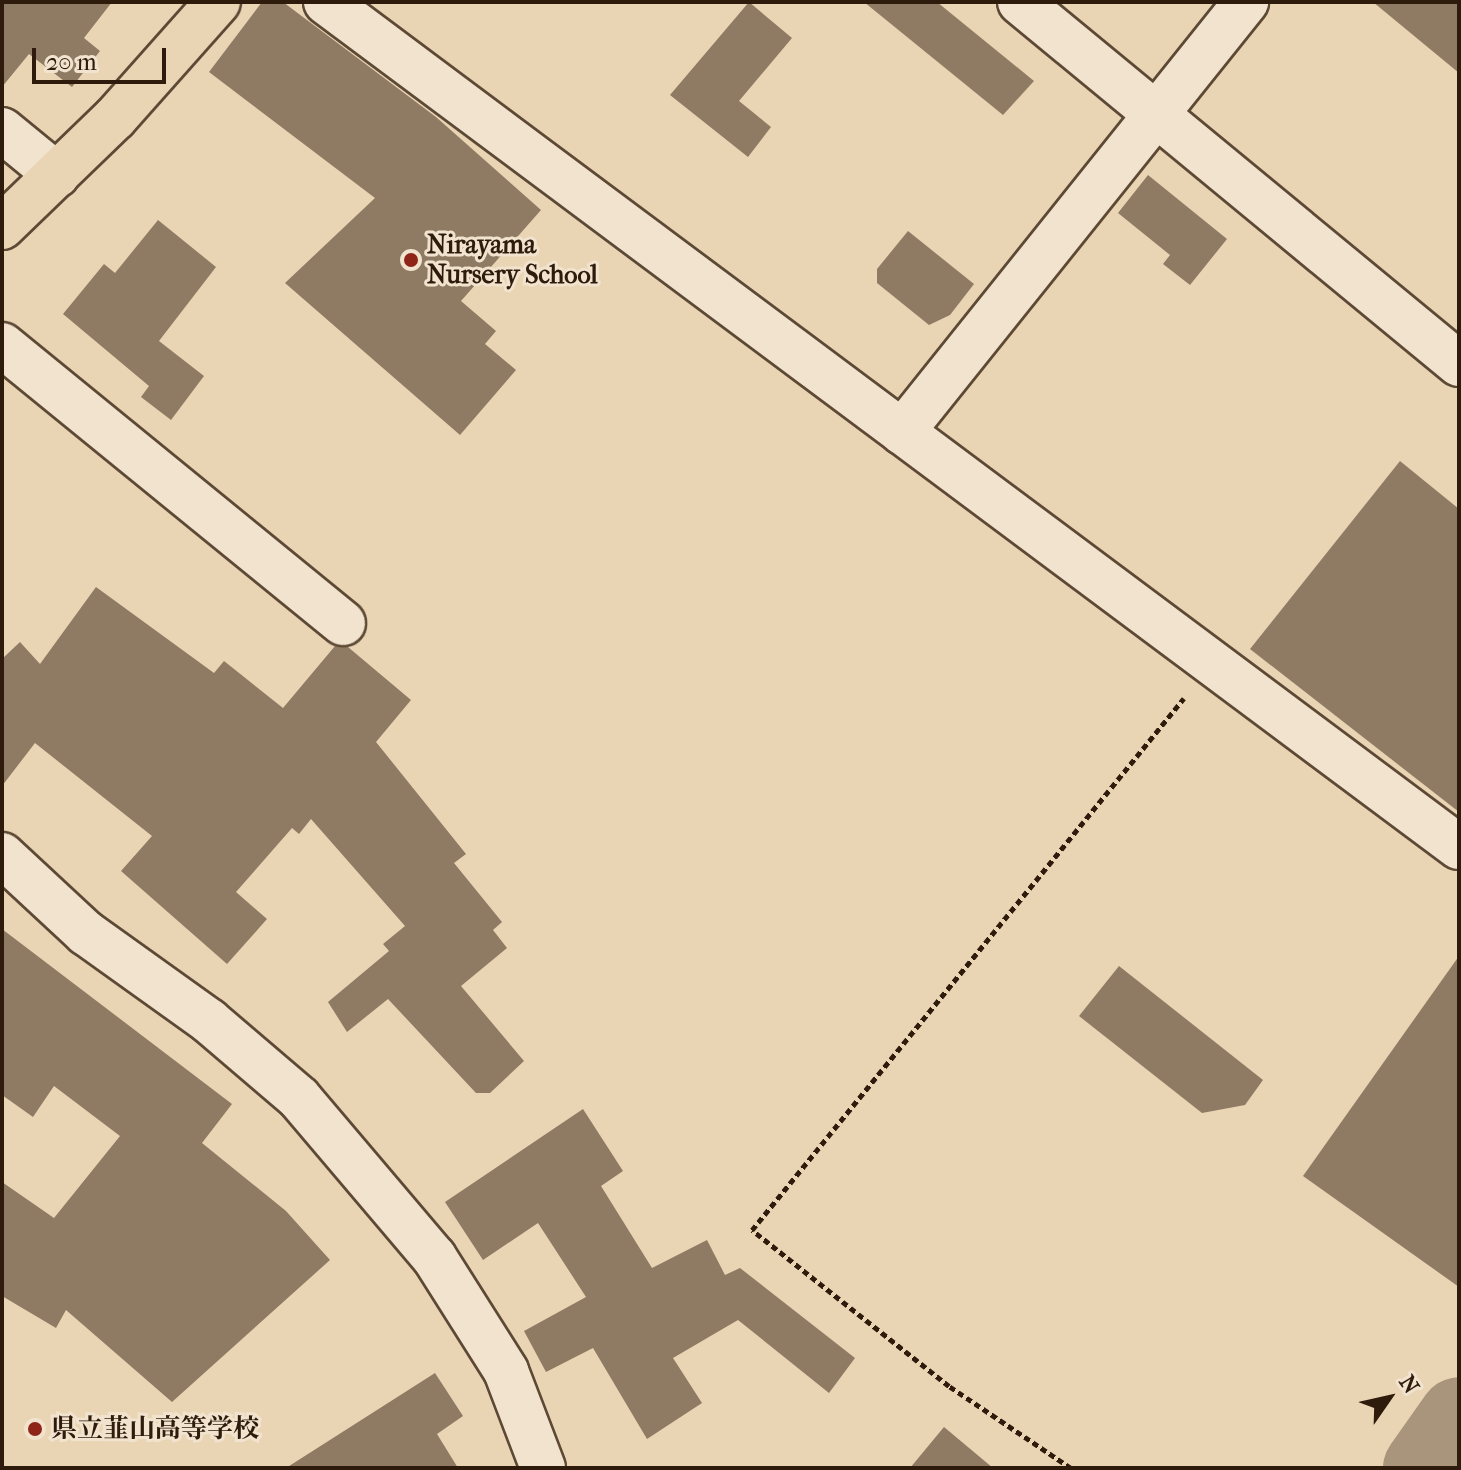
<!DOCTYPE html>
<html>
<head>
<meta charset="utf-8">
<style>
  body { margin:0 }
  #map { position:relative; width:1461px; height:1470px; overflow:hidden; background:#e9d4b4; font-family:"IM FELL French Canon","Noto Serif JP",serif }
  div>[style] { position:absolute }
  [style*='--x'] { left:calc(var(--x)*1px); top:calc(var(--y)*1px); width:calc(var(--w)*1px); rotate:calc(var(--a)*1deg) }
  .river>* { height:80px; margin:-40px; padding:0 40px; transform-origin:40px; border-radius:40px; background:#a9957b }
  .building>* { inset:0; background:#8f7b63 }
  .path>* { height:5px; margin-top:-2.5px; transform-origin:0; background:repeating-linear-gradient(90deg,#2e1b0b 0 6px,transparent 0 10px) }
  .roads { filter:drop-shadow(2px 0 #5d4935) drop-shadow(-2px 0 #5d4935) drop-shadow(0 2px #5d4935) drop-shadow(0 -2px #5d4935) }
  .minor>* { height:44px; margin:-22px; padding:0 22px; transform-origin:22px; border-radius:22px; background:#f1e3ce }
  .major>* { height:44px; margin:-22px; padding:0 22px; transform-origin:22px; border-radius:22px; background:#e9d4b4 }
  .dots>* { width:22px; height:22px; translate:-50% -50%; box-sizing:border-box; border:4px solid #f1e3ce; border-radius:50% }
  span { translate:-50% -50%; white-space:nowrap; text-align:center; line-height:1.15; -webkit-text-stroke:6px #f1e3ce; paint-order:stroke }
  .poi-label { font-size:26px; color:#2e1b0b; font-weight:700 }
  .left { translate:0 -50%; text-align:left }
  .frame { position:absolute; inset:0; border:4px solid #2e1b0b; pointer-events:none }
  .north { position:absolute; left:1349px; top:1358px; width:80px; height:80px; -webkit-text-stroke:6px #f1e3ce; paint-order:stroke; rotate:56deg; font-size:22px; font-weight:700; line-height:32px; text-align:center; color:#2e1b0b }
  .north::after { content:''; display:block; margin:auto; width:28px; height:36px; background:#2e1b0b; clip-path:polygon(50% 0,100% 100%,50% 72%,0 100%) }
  .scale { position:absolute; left:32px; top:48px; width:134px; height:36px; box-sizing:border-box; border:4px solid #2e1b0b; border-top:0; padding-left:10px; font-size:24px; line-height:28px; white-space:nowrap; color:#2e1b0b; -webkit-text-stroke:6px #f1e3ce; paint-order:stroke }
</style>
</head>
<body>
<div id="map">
  <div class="river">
    <div style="--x:1423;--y:1468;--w:62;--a:-54.8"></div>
  </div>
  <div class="building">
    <div style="clip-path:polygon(2px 2px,112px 2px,84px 38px,100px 51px,72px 87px,29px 54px,2px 87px)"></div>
    <div style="clip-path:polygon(262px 2px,283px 2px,436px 117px,541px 210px,461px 301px,496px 331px,485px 344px,516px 370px,460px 435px,285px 283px,375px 198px,209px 72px)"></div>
    <div style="clip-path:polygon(749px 2px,792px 38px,739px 101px,771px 127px,748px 157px,670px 95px)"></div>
    <div style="clip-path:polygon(864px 2px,937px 2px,1034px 81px,1003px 115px)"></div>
    <div style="clip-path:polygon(1373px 2px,1459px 2px,1459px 73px)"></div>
    <div style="clip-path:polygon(1148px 175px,1227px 239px,1190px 285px,1163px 264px,1170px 255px,1118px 213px)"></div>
    <div style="clip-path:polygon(158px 220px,216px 267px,159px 341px,204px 376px,171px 420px,141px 397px,149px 386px,63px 314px,104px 264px,115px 273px)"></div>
    <div style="clip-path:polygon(908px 231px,974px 284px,950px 315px,929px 325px,877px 283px,877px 269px)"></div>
    <div style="clip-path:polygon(1400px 461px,1459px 509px,1459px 812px,1250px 649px)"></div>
    <div style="clip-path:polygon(96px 587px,214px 673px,224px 661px,283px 708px,335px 646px,348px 647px,411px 700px,376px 742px,466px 854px,454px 863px,502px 922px,493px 930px,507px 948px,461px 986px,524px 1061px,490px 1093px,476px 1093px,388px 999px,347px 1032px,328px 1002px,389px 951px,383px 944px,405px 926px,311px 819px,299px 834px,292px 828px,236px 892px,267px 919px,227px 964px,121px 871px,152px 836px,35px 743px,2px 786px,2px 659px,20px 642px,40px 664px)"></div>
    <div style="clip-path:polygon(2px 929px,232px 1104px,202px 1143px,286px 1211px,330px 1260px,172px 1402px,66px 1310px,56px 1328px,2px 1296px,2px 1182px,54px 1218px,120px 1136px,54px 1086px,33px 1117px,2px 1095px)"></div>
    <div style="clip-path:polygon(1459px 956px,1459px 1287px,1303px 1176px)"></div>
    <div style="clip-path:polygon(1119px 966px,1263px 1080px,1245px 1105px,1202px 1113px,1079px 1016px)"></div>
    <div style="clip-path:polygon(583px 1109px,623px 1171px,601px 1186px,652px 1268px,707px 1240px,725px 1275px,740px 1268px,855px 1358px,829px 1393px,738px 1320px,673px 1358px,702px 1403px,647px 1439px,593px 1348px,546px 1372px,524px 1331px,586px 1297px,538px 1223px,483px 1260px,445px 1202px)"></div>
    <div style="clip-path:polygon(435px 1373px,463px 1416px,437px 1434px,458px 1468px,286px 1468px)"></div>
    <div style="clip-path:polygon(944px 1427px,993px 1468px,910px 1468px)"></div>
  </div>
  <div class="path">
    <div style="--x:1071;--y:1468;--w:147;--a:-146.1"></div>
    <div style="--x:949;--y:1386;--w:251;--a:-141.6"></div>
    <div style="--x:752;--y:1230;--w:685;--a:-50.92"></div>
  </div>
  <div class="roads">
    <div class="minor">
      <div style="--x:326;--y:2;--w:1413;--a:36.72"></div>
      <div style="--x:1020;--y:2;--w:569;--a:39.51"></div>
      <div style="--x:2;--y:130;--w:71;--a:39.3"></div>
      <div style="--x:2;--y:345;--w:440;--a:39.2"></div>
      <div style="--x:902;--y:432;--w:551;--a:-51.34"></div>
      <div style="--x:2;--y:855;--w:115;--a:42.9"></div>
      <div style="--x:86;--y:933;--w:151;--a:35.6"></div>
      <div style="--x:209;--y:1021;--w:118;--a:40.5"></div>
      <div style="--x:299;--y:1098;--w:209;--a:49.7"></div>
      <div style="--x:434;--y:1257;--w:135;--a:57.7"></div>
      <div style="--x:506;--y:1371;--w:104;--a:69.1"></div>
    </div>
    <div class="major">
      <div style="--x:2;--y:227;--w:157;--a:-44"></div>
      <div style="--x:115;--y:118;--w:155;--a:-48.4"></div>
    </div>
  </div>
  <div class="dots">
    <div style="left:411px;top:260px;background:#8f2418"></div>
    <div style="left:35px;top:1429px;background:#8f2418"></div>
  </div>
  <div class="poi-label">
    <span class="left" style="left:427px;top:260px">Nirayama<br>Nursery School</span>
    <span class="left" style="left:51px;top:1429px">県立韮山高等学校</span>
  </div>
  <div class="frame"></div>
  <div class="north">N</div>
  <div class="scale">20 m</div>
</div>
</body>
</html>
